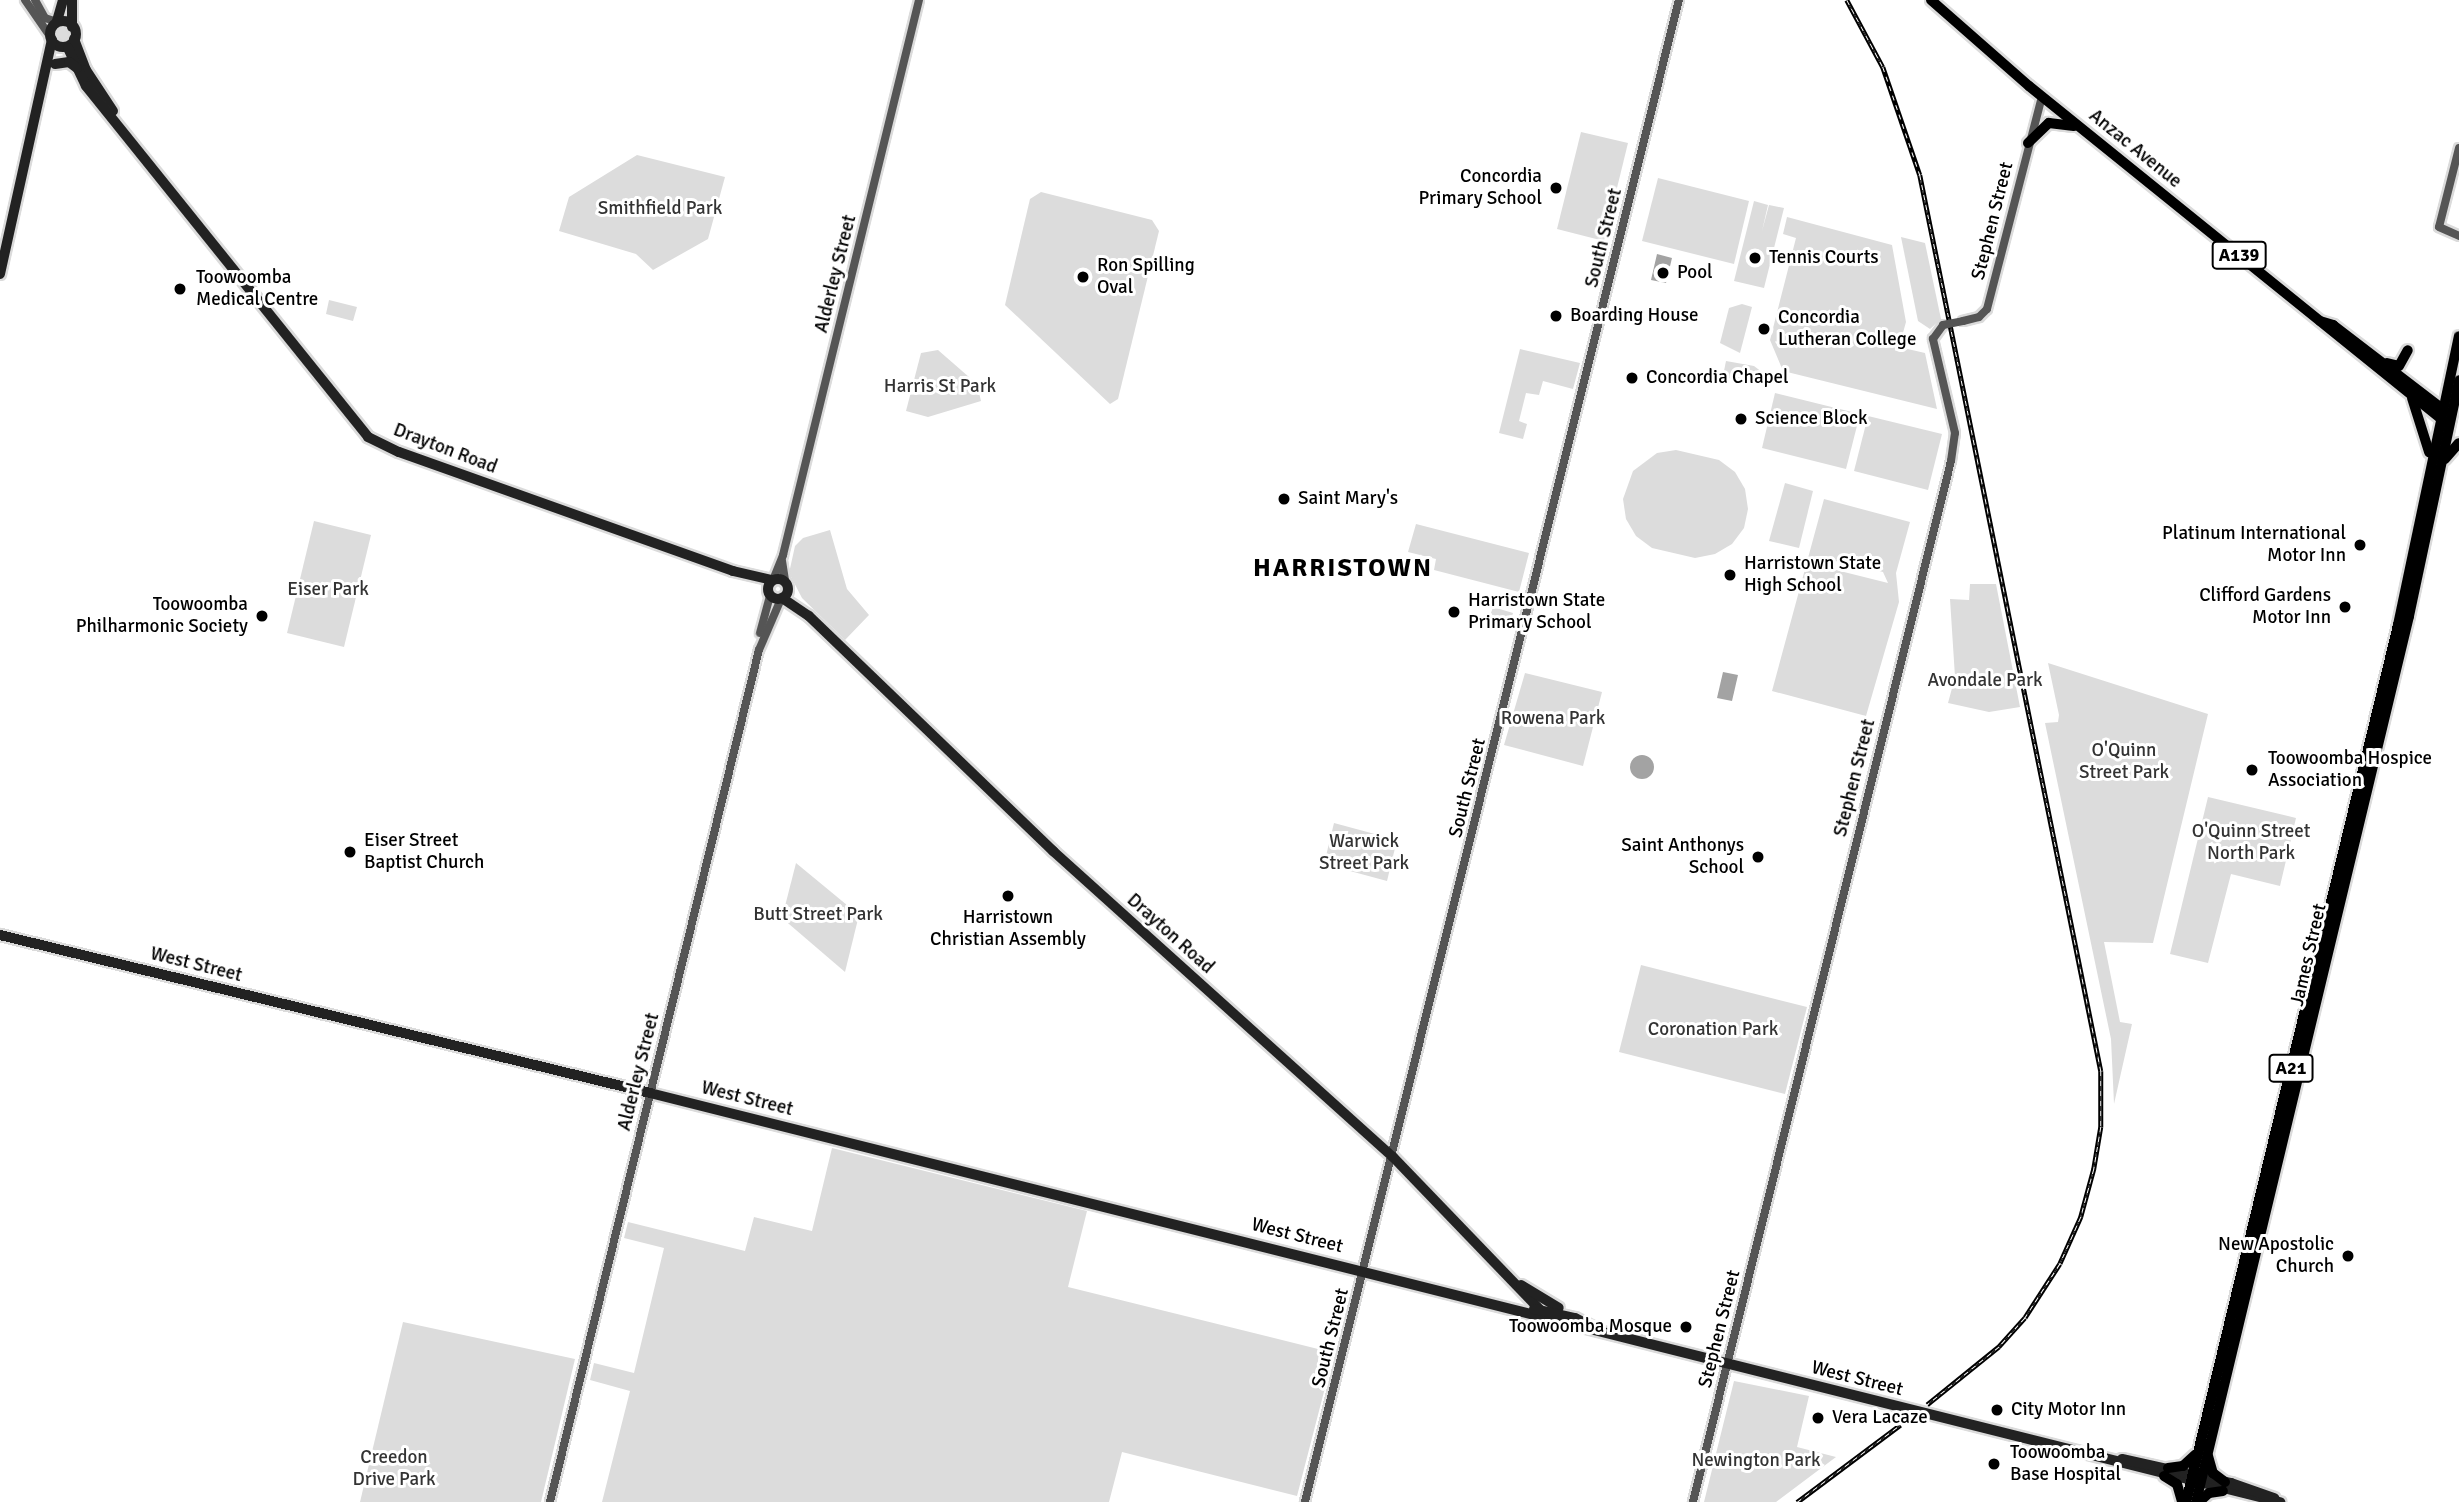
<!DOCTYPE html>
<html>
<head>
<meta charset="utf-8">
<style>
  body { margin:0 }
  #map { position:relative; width:2459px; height:1502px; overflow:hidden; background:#fff; font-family:Signika,sans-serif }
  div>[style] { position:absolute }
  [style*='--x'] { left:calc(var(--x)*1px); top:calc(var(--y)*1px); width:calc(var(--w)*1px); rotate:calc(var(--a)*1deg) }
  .green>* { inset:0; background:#dcdcdc }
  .round { border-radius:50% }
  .water>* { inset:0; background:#a3a3a3 }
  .roads { filter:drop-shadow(2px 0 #dbdbdb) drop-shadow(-2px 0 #dbdbdb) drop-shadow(0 2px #dbdbdb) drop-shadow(0 -2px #dbdbdb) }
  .tertiary>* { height:8px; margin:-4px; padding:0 4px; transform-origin:4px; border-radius:4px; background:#555 }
  .secondary>* { height:10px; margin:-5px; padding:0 5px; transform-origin:5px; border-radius:5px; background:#222 }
  .secondary>.ring { margin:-5px; padding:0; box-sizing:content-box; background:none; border:10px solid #222; border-radius:50% }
  .trunk>* { height:10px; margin:-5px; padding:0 5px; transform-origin:5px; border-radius:5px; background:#000 }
  .rail>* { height:4.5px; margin-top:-2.25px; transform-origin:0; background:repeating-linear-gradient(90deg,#fff 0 5px,#000 0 10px); box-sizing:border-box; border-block:2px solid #000 }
  .tertiary-bridge>* { height:8px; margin:-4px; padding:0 4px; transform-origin:4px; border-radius:4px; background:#555 }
  .dots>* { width:19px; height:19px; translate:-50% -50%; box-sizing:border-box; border:4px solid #fff; border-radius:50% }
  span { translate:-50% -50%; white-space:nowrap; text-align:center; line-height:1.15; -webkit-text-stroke:6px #fff; paint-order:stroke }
  .shield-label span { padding:2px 5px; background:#fff; border:2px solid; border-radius:5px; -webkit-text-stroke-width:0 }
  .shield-label { font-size:18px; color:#000; font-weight:700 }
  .street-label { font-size:19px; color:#000 }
  .poi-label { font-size:19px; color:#000 }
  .right { translate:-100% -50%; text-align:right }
  .left { translate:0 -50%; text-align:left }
  .park-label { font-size:19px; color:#333 }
  .district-label { font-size:26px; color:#000; font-weight:700; letter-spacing:2px }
</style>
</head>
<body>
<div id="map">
  <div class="green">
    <div class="round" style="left:55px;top:26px;width:16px;height:16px"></div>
    <div style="clip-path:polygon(1581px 132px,1628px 143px,1604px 241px,1557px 229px)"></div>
    <div style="clip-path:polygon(637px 155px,725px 177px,708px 239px,653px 270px,636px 254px,559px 231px,569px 197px)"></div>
    <div style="clip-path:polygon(1658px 178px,1749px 201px,1734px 264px,1642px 241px)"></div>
    <div style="clip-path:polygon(1041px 192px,1152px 220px,1159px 231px,1118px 399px,1110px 404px,1005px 305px,1030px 199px)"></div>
    <div style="clip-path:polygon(1754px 201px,1768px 205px,1762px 231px,1769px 205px,1784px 208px,1764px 288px,1734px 281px)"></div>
    <div style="clip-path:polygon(1787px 217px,1892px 245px,1906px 322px,1899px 347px,1925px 353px,1937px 409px,1783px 371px,1770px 340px,1796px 238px,1783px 234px)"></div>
    <div style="clip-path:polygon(1901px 237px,1925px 243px,1941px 319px,1930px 329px,1918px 321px)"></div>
    <div style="clip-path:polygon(329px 300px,357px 307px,353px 321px,326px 314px)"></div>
    <div style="clip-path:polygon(1742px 304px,1752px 307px,1740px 353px,1720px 343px,1729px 308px)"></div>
    <div style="clip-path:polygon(1520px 349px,1580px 363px,1573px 389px,1543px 381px,1539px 395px,1526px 393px,1519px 421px,1527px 424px,1523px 439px,1499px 433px)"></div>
    <div style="clip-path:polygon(938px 350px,977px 384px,981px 401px,928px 417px,906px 411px,921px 353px)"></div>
    <div style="clip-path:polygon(1726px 361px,1754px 366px,1775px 382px,1749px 385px,1723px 376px)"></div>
    <div style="clip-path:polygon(1775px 393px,1860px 414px,1846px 469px,1762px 448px)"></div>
    <div style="clip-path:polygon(1868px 416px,1942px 434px,1928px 490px,1854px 471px)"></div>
    <div style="clip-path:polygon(1676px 450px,1719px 460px,1735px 472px,1745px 489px,1748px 509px,1744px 528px,1732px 544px,1715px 554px,1695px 558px,1652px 548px,1636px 536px,1626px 519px,1623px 499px,1633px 471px,1657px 453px)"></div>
    <div style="clip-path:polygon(1785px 483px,1813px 491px,1799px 548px,1769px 541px)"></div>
    <div style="clip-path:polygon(evenodd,1824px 499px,1910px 522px,1896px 573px,1899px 602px,1866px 716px,1772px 691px,1824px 499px,1838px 560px,1883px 572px,1888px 583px,1828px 568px,1838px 560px)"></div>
    <div style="clip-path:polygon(314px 521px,371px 535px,344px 647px,287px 633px)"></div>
    <div style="clip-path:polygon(1416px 524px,1529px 553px,1519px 592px,1434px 570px,1436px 559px,1408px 552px)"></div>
    <div style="clip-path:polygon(830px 530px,847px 589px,869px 615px,845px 640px,802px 598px,789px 573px,795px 546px,803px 538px)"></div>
    <div style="clip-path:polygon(1970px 584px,1996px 584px,2020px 707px,1989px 712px,1948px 703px,1955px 677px,1950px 599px,1969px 600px)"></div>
    <div style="clip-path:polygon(1496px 594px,1516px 600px,1513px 609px,1493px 604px)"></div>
    <div style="clip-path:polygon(1493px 607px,1513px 613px,1510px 622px,1490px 616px)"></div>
    <div style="clip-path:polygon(2048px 663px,2208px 714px,2153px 943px,2104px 942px,2120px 1022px,2132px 1024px,2114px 1104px,2111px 1039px,2045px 723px,2058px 722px,2059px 715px)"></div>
    <div style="clip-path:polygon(1525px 673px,1602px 692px,1583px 766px,1504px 745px)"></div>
    <div style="clip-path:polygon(2208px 797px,2296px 818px,2280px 886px,2231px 874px,2208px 963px,2170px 954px)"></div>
    <div style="clip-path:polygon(1334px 823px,1397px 840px,1387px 881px,1324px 864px)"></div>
    <div style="clip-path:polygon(796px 863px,859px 915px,845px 972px,782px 918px)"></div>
    <div style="clip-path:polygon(1641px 965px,1807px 1007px,1785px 1094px,1619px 1052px)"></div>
    <div style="clip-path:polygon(832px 1148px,1087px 1211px,1068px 1287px,1334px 1353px,1297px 1496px,1122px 1452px,1109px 1502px,602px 1502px,630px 1391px,590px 1380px,594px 1363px,634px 1373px,664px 1248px,624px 1238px,628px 1222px,745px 1251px,754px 1217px,812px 1231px)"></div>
    <div style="clip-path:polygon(403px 1322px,575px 1359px,541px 1502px,360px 1502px)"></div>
    <div style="clip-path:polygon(1734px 1381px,1809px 1396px,1797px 1447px,1836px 1457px,1776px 1502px,1704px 1502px)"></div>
  </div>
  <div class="water">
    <div style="clip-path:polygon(1657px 254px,1672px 258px,1666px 283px,1651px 280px)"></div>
    <div style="clip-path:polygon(1723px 672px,1738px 675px,1732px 701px,1717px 698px)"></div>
    <div class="round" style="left:1630px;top:755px;width:24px;height:24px"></div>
  </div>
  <div class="roads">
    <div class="tertiary">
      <div style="--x:25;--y:0;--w:47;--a:55.3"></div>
      <div style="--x:35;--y:0;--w:21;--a:61"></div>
      <div style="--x:45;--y:18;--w:13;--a:18"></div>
      <div style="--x:2459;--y:148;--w:81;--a:104.2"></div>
      <div style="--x:2439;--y:227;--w:22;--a:24"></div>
      <div style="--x:1963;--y:321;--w:16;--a:-14"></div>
      <div style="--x:1979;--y:317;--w:11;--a:-45"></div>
      <div style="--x:1987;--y:309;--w:219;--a:-75.5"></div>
      <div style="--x:782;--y:561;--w:20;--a:81"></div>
      <div style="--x:773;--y:580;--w:27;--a:-68"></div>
      <div style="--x:783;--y:555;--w:571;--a:-76.23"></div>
      <div style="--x:760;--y:633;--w:39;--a:-75"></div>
      <div style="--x:550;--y:1502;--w:877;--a:-76.22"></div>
      <div style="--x:759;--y:650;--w:56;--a:-66.7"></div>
      <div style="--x:1305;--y:1502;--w:1548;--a:-76.02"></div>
      <div style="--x:1693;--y:1502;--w:1072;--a:-76.08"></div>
      <div style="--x:1951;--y:461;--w:28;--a:-82"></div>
      <div style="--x:1955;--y:433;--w:97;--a:-103.2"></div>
      <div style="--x:1933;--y:339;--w:17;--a:-54"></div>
    </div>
    <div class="secondary">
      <div style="--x:72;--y:0;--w:27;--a:90"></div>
      <div style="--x:57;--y:21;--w:22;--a:-74"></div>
      <div class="ring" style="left:50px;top:21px;width:16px;height:16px"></div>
      <div style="--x:74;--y:39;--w:33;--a:69"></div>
      <div style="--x:86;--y:70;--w:49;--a:56.6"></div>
      <div style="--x:68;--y:48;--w:42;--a:64.7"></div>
      <div style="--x:86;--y:86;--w:450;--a:51.2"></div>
      <div style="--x:368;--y:437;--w:34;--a:26"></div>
      <div style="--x:399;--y:452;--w:355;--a:19.6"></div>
      <div style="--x:733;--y:571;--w:40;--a:13"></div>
      <div style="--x:55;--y:64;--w:14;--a:-8"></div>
      <div style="--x:69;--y:62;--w:10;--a:37"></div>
      <div style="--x:0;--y:274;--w:240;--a:-77.5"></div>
      <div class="ring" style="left:768px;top:579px;width:10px;height:10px"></div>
      <div style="--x:782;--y:598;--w:32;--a:34"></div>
      <div style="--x:809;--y:616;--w:339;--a:43.9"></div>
      <div style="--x:1053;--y:851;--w:457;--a:42"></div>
      <div style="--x:1393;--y:1157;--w:223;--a:46.1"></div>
      <div style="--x:0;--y:935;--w:669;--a:13.66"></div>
      <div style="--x:650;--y:1093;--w:1681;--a:14.09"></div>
      <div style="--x:1521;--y:1285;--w:44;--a:31.2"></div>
      <div style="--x:1534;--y:1309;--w:42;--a:12.4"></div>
      <div style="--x:1575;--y:1318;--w:27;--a:27"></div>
      <div style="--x:2122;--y:1459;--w:112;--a:12.4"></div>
      <div style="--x:2231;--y:1483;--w:46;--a:19.2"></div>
    </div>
    <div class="trunk">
      <div style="--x:1931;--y:0;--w:130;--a:41.3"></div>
      <div style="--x:2029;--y:86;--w:535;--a:38.93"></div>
      <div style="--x:2028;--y:143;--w:29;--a:-44"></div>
      <div style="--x:2049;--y:123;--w:25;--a:7"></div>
      <div style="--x:2320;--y:321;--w:14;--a:17"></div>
      <div style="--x:2333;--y:325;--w:141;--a:37.5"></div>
      <div style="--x:2387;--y:363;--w:12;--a:14"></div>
      <div style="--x:2399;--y:366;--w:18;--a:-61"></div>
      <div style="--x:2412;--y:398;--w:57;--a:72.5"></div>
      <div style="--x:2445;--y:459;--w:21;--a:-49"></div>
      <div style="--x:2208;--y:1456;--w:18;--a:74"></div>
      <div style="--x:2213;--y:1473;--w:15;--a:37"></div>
      <div style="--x:2168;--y:1468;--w:15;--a:-8"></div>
      <div style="--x:2183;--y:1466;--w:16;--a:-43"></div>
      <div style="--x:2164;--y:1476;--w:15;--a:32"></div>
      <div style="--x:2177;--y:1484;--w:19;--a:74"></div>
      <div style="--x:2186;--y:1502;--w:902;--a:-76.41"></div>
      <div style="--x:2398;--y:625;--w:295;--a:-78.1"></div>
      <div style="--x:2196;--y:1502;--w:911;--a:-76.48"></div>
      <div style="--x:2409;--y:616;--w:241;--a:-78"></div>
      <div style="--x:2199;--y:1502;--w:13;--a:-42"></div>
      <div style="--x:2209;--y:1493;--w:14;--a:-8"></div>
    </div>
  </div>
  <div class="rail">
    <div style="--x:1847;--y:0;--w:76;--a:61.8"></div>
    <div style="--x:1883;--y:67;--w:114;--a:71.1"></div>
    <div style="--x:1920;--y:175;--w:914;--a:78.58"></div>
    <div style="--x:2101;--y:1071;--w:56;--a:90"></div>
    <div style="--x:2101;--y:1127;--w:43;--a:99.5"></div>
    <div style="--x:2094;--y:1169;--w:50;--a:105.2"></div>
    <div style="--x:2081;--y:1217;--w:51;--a:114.1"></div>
    <div style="--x:2060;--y:1264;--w:64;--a:122.9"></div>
    <div style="--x:2025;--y:1318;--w:39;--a:132"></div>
    <div style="--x:1999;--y:1347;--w:92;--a:141.1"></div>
    <div style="--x:1797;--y:1502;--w:129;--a:-36.8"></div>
  </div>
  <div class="tertiary-bridge">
    <div style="--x:1943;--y:325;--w:20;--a:-11"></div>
  </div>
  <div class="dots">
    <div style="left:1556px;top:188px;background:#000"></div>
    <div style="left:1755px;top:258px;background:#000"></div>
    <div style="left:1663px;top:273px;background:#000"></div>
    <div style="left:1083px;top:277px;background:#000"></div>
    <div style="left:180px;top:289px;background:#000"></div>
    <div style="left:1556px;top:316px;background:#000"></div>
    <div style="left:1764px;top:329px;background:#000"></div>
    <div style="left:1632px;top:378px;background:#000"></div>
    <div style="left:1741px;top:419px;background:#000"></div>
    <div style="left:1284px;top:499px;background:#000"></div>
    <div style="left:2360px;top:545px;background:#000"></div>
    <div style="left:1730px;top:575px;background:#000"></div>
    <div style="left:2345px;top:607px;background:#000"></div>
    <div style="left:1454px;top:612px;background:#000"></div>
    <div style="left:262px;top:616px;background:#000"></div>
    <div style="left:2252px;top:770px;background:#000"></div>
    <div style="left:350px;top:852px;background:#000"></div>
    <div style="left:1758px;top:857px;background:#000"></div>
    <div style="left:1008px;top:896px;background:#000"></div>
    <div style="left:2348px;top:1256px;background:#000"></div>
    <div style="left:1686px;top:1327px;background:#000"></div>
    <div style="left:1997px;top:1410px;background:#000"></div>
    <div style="left:1818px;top:1418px;background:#000"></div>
    <div style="left:1994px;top:1464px;background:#000"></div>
  </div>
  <div class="shield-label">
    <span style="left:2239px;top:255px">A139</span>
    <span style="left:2291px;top:1068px">A21</span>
  </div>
  <div class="street-label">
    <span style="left:2135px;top:149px;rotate:39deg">Anzac Avenue</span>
    <span style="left:1993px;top:221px;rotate:-76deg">Stephen Street</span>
    <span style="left:1604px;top:238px;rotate:-76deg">South Street</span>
    <span style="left:836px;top:274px;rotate:-76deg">Alderley Street</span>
    <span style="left:445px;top:449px;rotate:21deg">Drayton Road</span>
    <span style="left:1855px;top:778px;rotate:-76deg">Stephen Street</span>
    <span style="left:1468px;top:788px;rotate:-76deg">South Street</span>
    <span style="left:1170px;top:934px;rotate:42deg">Drayton Road</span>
    <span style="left:2309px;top:955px;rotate:-77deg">James Street</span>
    <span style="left:196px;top:965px;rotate:14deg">West Street</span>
    <span style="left:639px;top:1072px;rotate:-76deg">Alderley Street</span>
    <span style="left:747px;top:1099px;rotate:14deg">West Street</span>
    <span style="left:1297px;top:1236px;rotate:14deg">West Street</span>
    <span style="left:1720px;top:1329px;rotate:-76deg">Stephen Street</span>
    <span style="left:1331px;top:1338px;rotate:-76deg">South Street</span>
    <span style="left:1857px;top:1379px;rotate:14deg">West Street</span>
  </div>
  <div class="poi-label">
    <span class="right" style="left:1542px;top:188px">Concordia<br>Primary School</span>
    <span class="left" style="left:1769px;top:258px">Tennis Courts</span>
    <span class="left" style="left:1097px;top:277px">Ron Spilling<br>Oval</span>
    <span class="left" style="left:1677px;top:273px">Pool</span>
    <span class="left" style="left:196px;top:289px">Toowoomba<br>Medical Centre</span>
    <span class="left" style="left:1570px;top:316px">Boarding House</span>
    <span class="left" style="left:1778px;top:329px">Concordia<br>Lutheran College</span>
    <span class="left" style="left:1646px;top:378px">Concordia Chapel</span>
    <span class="left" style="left:1755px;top:419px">Science Block</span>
    <span class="left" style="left:1298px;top:499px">Saint Mary's</span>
    <span class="right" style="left:2346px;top:545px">Platinum International<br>Motor Inn</span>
    <span class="left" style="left:1744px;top:575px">Harristown State<br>High School</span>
    <span class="right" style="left:2331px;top:607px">Clifford Gardens<br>Motor Inn</span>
    <span class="left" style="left:1468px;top:612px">Harristown State<br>Primary School</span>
    <span class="right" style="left:248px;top:616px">Toowoomba<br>Philharmonic Society</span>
    <span class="left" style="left:2268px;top:770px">Toowoomba Hospice<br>Association</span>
    <span class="left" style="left:364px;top:852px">Eiser Street<br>Baptist Church</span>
    <span class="right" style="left:1744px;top:857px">Saint Anthonys<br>School</span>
    <span style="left:1008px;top:929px">Harristown<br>Christian Assembly</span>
    <span class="right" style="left:2334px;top:1256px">New Apostolic<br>Church</span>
    <span class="right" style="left:1672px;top:1327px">Toowoomba Mosque</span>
    <span class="left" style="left:2011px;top:1410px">City Motor Inn</span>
    <span class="left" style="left:1832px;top:1418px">Vera Lacaze</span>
    <span class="left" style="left:2010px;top:1464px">Toowoomba<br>Base Hospital</span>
  </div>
  <div class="park-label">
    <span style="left:660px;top:209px">Smithfield Park</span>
    <span style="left:940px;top:387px">Harris St Park</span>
    <span style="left:328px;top:590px">Eiser Park</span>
    <span style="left:1985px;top:681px">Avondale Park</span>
    <span style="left:1553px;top:719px">Rowena Park</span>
    <span style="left:2124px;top:762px">O'Quinn<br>Street Park</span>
    <span style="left:2251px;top:843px">O'Quinn Street<br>North Park</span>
    <span style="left:1364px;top:853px">Warwick<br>Street Park</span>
    <span style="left:818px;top:915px">Butt Street Park</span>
    <span style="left:1713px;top:1030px">Coronation Park</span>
    <span style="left:394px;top:1469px">Creedon<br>Drive Park</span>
    <span style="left:1756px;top:1461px">Newington Park</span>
  </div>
  <div class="district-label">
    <span style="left:1343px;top:569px">HARRISTOWN</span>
  </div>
</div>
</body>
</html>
